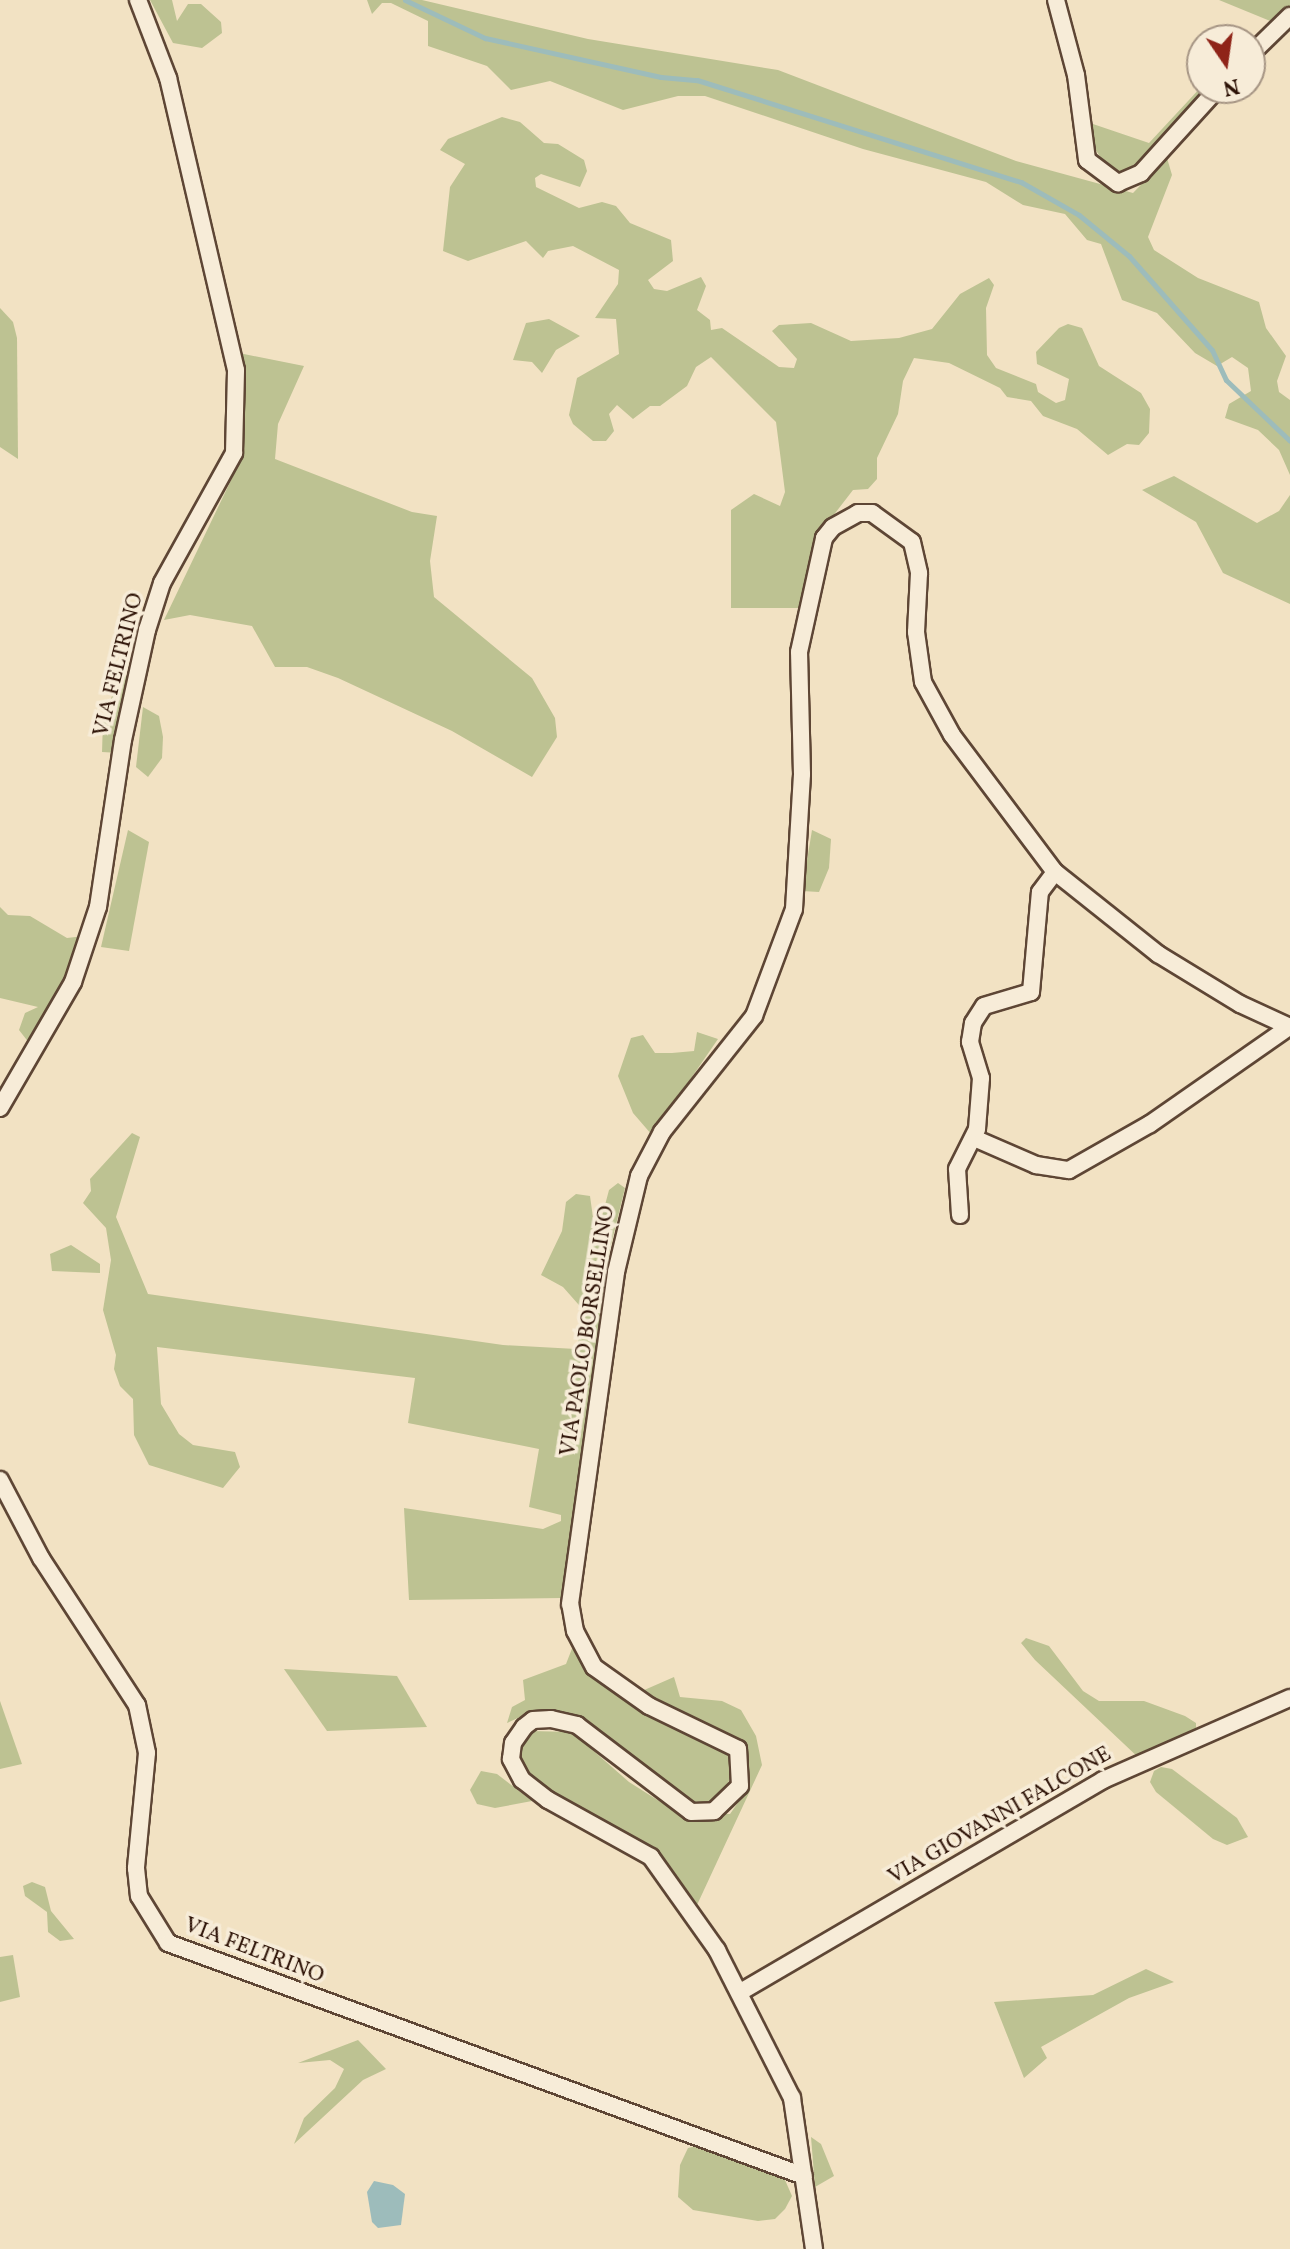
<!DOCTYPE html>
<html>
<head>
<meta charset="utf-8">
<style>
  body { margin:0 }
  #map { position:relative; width:1290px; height:2249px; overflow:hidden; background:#f2e2c3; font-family:Vollkorn,serif }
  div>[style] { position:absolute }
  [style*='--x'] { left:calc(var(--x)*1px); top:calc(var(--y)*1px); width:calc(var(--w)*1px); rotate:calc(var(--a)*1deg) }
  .green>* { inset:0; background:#bdc292 }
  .water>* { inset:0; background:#9dbcbb }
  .stream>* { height:5px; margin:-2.5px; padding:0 2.5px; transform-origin:2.5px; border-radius:2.5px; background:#9dbcbb }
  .roads { filter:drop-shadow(2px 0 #5e4635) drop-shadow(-2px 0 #5e4635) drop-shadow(0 2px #5e4635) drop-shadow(0 -2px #5e4635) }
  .minor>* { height:16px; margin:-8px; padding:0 8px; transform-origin:8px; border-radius:8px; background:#f7ecd8 }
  span { translate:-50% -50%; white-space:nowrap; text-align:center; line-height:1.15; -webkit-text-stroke:7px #f7ecd8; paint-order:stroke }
  .street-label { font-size:22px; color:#2d1206 }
  .north { position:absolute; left:1186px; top:24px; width:80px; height:80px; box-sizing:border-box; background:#f7ecd8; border:2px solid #a69584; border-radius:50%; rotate:167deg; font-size:22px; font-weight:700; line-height:32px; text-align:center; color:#2d1206 }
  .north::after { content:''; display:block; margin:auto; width:28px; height:36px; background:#8f2418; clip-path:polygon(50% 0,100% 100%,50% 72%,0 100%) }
</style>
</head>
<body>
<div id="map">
  <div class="green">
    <div style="clip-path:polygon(150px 0,172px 0,177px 21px,188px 4px,201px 4px,221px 22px,222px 33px,202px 48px,173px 43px)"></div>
    <div style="clip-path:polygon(367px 0,422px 0,588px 39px,778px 70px,1016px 161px,1133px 193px,1167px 158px,1172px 175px,1148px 237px,1154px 250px,1198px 278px,1259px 302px,1266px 328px,1286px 356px,1277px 381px,1279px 392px,1290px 400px,1290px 475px,1279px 450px,1258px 430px,1225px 418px,1229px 404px,1251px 391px,1248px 368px,1232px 357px,1217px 366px,1195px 353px,1157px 313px,1122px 300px,1101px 244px,1087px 240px,1065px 214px,1023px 205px,986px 182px,863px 149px,705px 96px,678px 96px,623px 110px,550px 81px,511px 90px,487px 66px,428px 46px,428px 21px,391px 3px,382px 3px,372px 14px)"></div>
    <div style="clip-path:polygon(1219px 0,1290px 0,1290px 8px,1275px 23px)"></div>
    <div style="clip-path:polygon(1202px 86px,1211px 88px,1149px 156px,1121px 172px,1105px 164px,1095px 149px,1090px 123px,1149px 143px)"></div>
    <div style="clip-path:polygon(502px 117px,520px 122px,544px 143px,558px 144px,584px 160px,587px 171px,580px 187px,541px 174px,535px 178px,536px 187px,579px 208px,602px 202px,616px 206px,630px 223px,671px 240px,673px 261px,648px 280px,654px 289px,667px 291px,701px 277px,706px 286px,697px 310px,710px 320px,711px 330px,722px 328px,779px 367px,794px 368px,797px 359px,772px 331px,779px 325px,811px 323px,851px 341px,899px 338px,932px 329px,960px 294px,989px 278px,994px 285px,986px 308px,987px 355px,996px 368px,1036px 384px,1038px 392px,1056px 403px,1065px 400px,1069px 379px,1037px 364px,1036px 352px,1059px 328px,1068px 324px,1082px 328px,1099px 366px,1141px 393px,1150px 409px,1149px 433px,1139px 445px,1127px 444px,1108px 455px,1077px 429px,1043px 416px,1031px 401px,1007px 397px,1000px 388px,949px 363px,914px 358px,903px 381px,898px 414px,877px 458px,877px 479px,868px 489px,853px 490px,819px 534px,800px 608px,731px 608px,731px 510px,754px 494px,780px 506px,785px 492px,776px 422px,711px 357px,696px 367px,687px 386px,660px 406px,650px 406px,633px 419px,617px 405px,609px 414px,614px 431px,606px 441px,593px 441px,573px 424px,569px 415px,577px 378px,619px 354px,616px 319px,595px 318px,618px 284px,619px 270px,573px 246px,548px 251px,543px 258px,526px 241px,468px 261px,443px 251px,450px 187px,465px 164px,440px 150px,448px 139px)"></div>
    <div style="clip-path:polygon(0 308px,13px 322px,17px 338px,18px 459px,0 447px)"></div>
    <div style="clip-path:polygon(549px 319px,580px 336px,556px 350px,542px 373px,532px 362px,513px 360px,526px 323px)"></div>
    <div style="clip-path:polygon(239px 353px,304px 366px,278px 424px,275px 459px,412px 512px,437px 516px,430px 561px,434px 597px,532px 678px,555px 718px,557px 737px,532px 777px,452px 731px,338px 678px,307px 667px,275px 667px,252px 626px,190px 615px,164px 620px,234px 474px,243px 423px)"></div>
    <div style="clip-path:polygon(1174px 476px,1257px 523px,1279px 511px,1290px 495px,1290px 604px,1223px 573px,1196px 522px,1142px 490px)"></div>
    <div style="clip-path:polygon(129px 675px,133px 678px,119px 753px,102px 752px,103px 720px,118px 680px)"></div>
    <div style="clip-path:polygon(143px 707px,159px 716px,163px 737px,162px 758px,148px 777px,136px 767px)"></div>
    <div style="clip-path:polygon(128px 830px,149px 842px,129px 951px,101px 947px)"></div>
    <div style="clip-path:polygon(812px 830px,831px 839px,829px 868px,819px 892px,802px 891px)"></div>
    <div style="clip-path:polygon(0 907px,8px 915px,30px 916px,67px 938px,84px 936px,71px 981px,33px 1048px,19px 1030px,25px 1013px,38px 1007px,0 998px)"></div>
    <div style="clip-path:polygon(697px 1032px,718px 1039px,652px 1135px,633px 1113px,618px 1076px,631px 1038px,643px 1035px,655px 1053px,672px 1053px,694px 1051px)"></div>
    <div style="clip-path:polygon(132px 1133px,140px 1137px,116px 1217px,148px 1294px,503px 1345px,576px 1349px,586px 1313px,563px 1287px,541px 1275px,562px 1231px,566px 1202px,576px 1194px,590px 1196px,596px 1239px,609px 1190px,618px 1183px,625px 1188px,610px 1249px,561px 1598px,409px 1600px,404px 1508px,543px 1529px,561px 1521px,561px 1515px,529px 1507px,539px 1449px,408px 1423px,415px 1378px,157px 1347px,161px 1404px,179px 1434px,193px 1445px,235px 1452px,240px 1467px,223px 1488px,149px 1465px,134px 1435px,133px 1399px,120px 1386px,114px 1369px,116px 1355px,103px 1310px,111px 1260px,106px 1228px,83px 1203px,91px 1191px,90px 1179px)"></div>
    <div style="clip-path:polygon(71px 1245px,100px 1264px,100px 1273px,52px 1271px,50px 1254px)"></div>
    <div style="clip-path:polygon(1026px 1638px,1049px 1646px,1083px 1691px,1099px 1701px,1144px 1701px,1185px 1716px,1196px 1723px,1196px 1731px,1141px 1760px,1035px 1660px,1021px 1643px)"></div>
    <div style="clip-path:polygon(573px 1646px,636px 1708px,731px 1754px,730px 1779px,723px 1791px,710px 1802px,691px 1803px,593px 1727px,561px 1711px,531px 1712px,507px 1723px,512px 1707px,525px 1700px,523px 1680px,566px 1664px)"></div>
    <div style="clip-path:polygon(284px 1669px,397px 1676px,427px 1727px,327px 1731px)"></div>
    <div style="clip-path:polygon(674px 1677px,680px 1697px,722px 1701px,741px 1710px,756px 1736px,762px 1765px,697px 1905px,665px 1866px,535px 1782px,520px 1761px,520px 1749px,531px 1731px,572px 1732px,629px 1782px,678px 1813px,730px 1814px,746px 1791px,746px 1758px,725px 1734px,642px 1691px)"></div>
    <div style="clip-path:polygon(0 1701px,22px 1764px,0 1769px)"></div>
    <div style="clip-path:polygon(1161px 1767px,1172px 1769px,1237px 1818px,1248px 1837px,1227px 1845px,1213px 1839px,1156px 1792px,1150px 1782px,1154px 1771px)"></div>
    <div style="clip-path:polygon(481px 1771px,497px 1774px,532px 1801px,495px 1808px,477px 1804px,470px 1790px)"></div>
    <div style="clip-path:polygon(32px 1882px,45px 1887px,51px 1911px,74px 1939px,60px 1941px,48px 1932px,47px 1912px,25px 1896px,23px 1886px)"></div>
    <div style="clip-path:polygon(13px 1955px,20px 1997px,0 2002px,0 1957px)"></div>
    <div style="clip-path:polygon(1146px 1969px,1174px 1982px,1129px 1998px,1041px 2047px,1047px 2058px,1024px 2078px,994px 2002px,1093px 1995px)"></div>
    <div style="clip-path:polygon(358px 2040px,386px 2069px,363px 2080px,294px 2144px,304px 2118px,335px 2088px,344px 2069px,330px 2060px,298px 2063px)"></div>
    <div style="clip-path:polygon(811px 2137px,821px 2144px,834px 2176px,815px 2187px)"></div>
    <div style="clip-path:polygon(700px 2145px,785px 2180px,792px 2196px,785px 2209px,775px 2219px,758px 2221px,693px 2210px,678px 2197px,680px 2165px,688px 2148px)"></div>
  </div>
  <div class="water">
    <div style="clip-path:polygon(374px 2181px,393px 2185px,405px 2194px,401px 2225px,378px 2228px,372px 2222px,367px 2192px)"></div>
  </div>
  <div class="stream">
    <div style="--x:405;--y:0;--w:89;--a:25.4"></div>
    <div style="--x:485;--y:38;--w:180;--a:12.5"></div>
    <div style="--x:661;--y:77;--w:36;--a:5"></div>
    <div style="--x:697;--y:80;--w:340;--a:17.5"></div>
    <div style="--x:1021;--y:182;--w:67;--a:29.6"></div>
    <div style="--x:1079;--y:215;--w:65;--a:39.4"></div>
    <div style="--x:1129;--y:256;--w:125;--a:48.6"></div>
    <div style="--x:1212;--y:350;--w:33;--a:65"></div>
    <div style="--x:1226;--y:380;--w:88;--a:43.6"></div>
  </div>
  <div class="roads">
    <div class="minor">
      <div style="--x:1056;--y:0;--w:78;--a:75.1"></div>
      <div style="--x:1076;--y:75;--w:86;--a:82.6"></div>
      <div style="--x:1087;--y:160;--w:39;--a:37"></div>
      <div style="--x:1118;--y:183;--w:25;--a:-23"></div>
      <div style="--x:1141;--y:173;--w:115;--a:-47.8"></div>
      <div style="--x:1250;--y:55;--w:56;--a:-44.3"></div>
      <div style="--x:0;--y:1108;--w:146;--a:-59.9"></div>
      <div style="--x:73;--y:982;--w:79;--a:-71.6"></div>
      <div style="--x:98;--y:907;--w:169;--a:-81.5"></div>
      <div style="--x:123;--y:740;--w:113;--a:-77.7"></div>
      <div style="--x:147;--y:630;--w:49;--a:-72.3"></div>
      <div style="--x:162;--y:583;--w:149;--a:-61"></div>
      <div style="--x:234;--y:453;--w:83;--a:-88.6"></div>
      <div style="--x:236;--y:370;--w:300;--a:-103.1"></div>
      <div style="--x:168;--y:78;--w:84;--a:-111"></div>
      <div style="--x:974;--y:1138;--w:68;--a:23.5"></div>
      <div style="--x:1036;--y:1165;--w:33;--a:9"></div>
      <div style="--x:1069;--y:1170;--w:93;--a:-29.6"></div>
      <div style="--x:1150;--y:1124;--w:169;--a:-34.9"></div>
      <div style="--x:960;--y:1215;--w:46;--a:-93.7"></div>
      <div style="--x:957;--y:1169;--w:45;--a:-63.4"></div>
      <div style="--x:977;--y:1129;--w:51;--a:-85.5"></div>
      <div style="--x:981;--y:1078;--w:38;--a:-107"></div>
      <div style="--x:970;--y:1042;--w:19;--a:-81"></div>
      <div style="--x:973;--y:1023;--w:20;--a:-57"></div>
      <div style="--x:984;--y:1006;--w:49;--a:-16.6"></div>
      <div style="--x:1031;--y:992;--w:100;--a:-84.9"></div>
      <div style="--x:1040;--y:892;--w:25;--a:-53"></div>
      <div style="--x:0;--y:1480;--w:88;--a:62.3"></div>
      <div style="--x:41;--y:1558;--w:176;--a:56.9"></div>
      <div style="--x:137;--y:1705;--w:49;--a:78.2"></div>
      <div style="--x:147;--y:1753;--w:116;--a:95.5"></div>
      <div style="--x:136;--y:1868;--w:28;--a:84"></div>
      <div style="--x:139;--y:1896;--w:55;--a:58.3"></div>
      <div style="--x:168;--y:1943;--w:677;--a:20.12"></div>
      <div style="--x:742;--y:1991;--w:418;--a:-30.3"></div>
      <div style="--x:1103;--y:1780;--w:204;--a:-23.7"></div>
      <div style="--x:814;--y:2249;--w:153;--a:-98.3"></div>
      <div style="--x:792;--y:2098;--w:166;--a:-116.9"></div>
      <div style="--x:717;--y:1950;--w:114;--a:-125.4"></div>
      <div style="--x:651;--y:1857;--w:118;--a:-151"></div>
      <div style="--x:548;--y:1800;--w:33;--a:-142"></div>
      <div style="--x:522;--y:1780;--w:24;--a:-118"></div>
      <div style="--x:511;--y:1759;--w:16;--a:-83"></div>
      <div style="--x:513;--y:1743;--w:19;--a:-55"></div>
      <div style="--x:524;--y:1727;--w:11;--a:-38"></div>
      <div style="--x:533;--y:1720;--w:18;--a:-3"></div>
      <div style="--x:551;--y:1719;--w:27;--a:13"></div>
      <div style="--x:577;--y:1725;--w:143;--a:37.3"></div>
      <div style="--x:691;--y:1812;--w:23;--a:-2"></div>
      <div style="--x:714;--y:1811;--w:36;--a:-44"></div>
      <div style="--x:740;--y:1786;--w:37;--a:-93"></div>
      <div style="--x:738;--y:1749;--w:99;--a:-154.2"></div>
      <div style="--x:649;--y:1706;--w:67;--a:-144.7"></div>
      <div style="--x:594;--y:1667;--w:41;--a:-117.8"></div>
      <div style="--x:575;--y:1631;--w:27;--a:-100"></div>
      <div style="--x:570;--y:1604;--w:335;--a:-82.1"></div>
      <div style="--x:616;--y:1272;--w:99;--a:-76.5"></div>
      <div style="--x:639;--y:1176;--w:50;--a:-62.4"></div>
      <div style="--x:662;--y:1132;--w:148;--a:-51.6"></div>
      <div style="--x:754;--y:1016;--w:114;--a:-69.5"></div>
      <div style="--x:794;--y:909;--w:135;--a:-86.6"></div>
      <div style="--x:802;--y:774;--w:122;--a:-91.4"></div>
      <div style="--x:799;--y:652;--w:117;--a:-77.6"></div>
      <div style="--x:824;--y:538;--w:14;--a:-51"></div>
      <div style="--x:833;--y:527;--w:29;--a:-29"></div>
      <div style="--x:858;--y:513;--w:14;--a:0"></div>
      <div style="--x:872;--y:513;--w:49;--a:35.9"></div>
      <div style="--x:912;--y:542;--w:32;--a:77"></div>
      <div style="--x:919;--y:573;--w:59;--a:92.9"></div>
      <div style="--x:916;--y:632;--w:50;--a:82"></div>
      <div style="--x:923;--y:682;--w:60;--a:61.3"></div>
      <div style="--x:952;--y:735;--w:171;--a:53.1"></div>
      <div style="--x:1055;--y:872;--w:132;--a:38.5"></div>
      <div style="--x:1158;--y:954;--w:96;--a:31.4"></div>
      <div style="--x:1240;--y:1004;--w:55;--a:24.7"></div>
    </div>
  </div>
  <div class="street-label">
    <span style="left:119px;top:665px;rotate:-76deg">VIA FELTRINO</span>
    <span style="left:588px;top:1331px;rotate:-81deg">VIA PAOLO BORSELLINO</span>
    <span style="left:1000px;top:1816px;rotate:-30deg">VIA GIOVANNI FALCONE</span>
    <span style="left:254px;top:1951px;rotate:21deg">VIA FELTRINO</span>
  </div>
  <div class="north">N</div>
</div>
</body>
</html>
